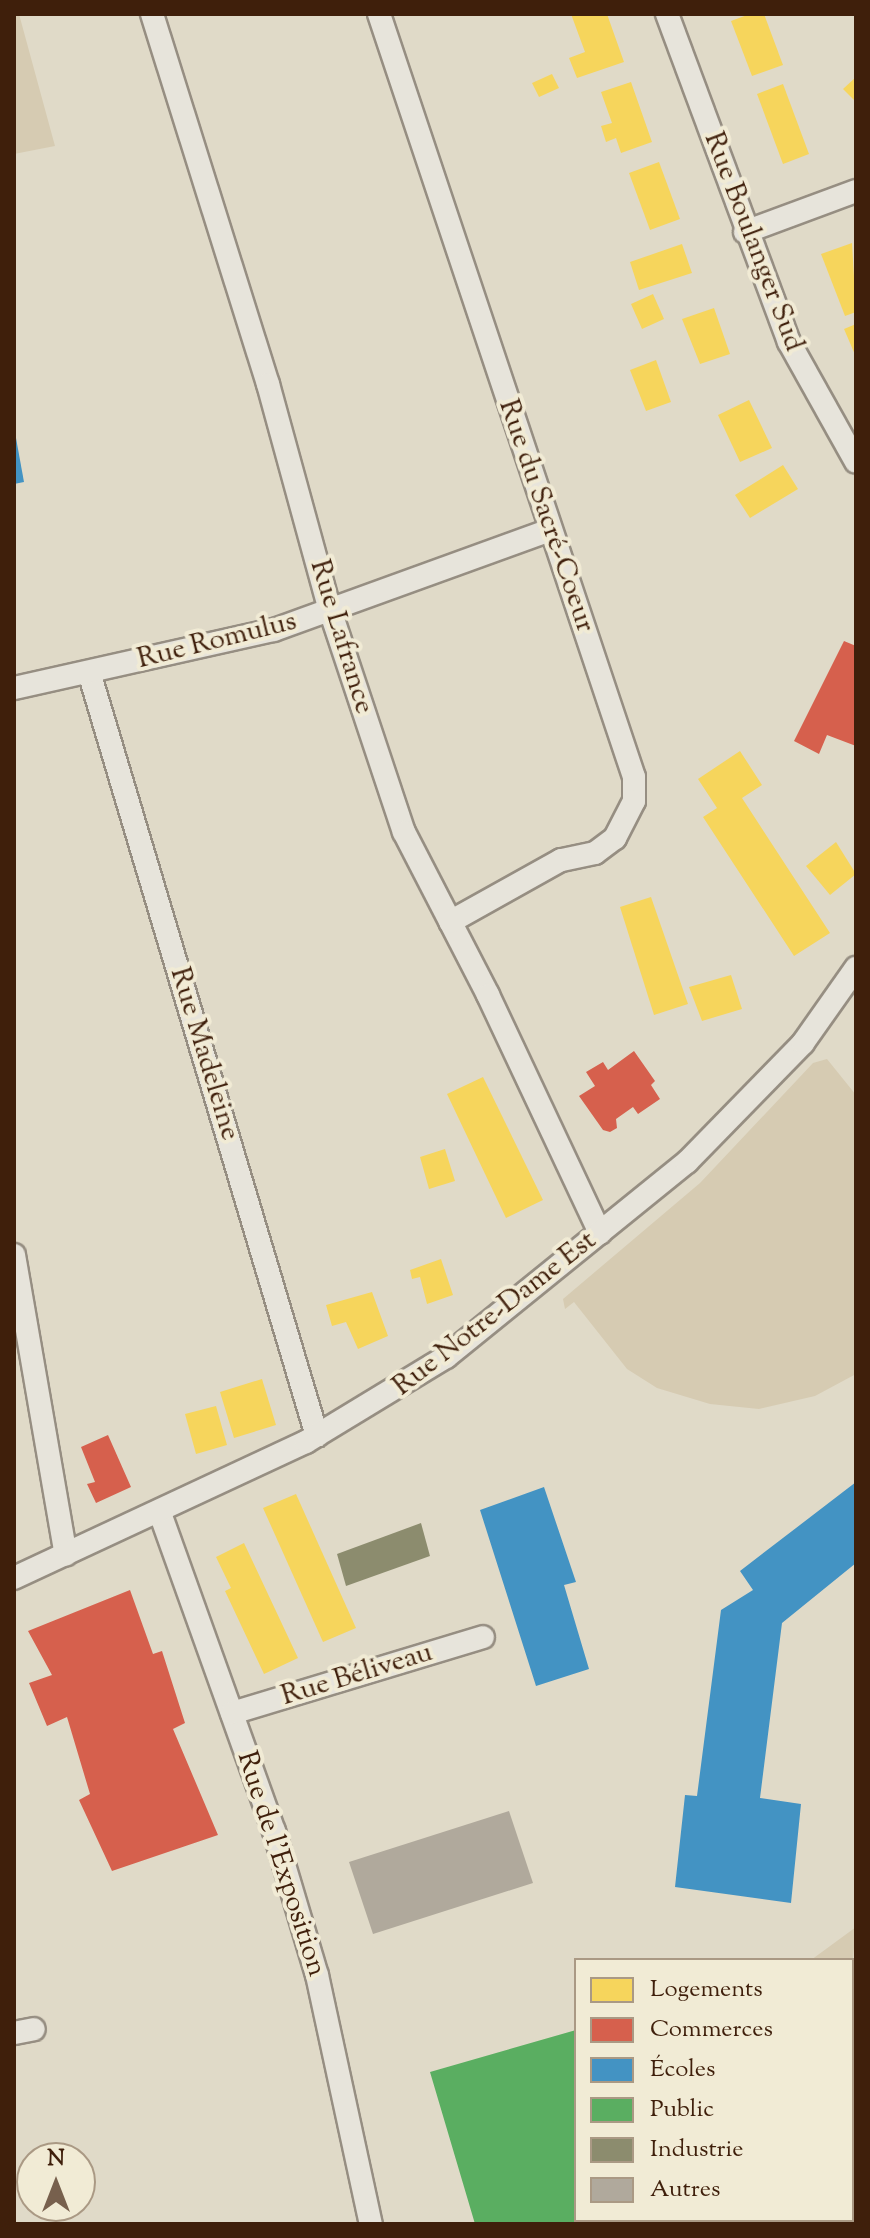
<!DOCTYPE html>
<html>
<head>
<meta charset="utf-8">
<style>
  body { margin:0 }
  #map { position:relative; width:870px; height:2238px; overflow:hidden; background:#e0dac8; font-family:"Sorts Mill Goudy",serif }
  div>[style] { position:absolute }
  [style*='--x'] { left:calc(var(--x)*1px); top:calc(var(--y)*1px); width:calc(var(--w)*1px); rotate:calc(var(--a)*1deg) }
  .green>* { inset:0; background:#d6cbb2 }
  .homes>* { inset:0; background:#f6d55c }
  .shops>* { inset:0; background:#d6604d }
  .schools>* { inset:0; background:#4393c3 }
  .public>* { inset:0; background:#5aae61 }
  .industry>* { inset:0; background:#8c8c6e }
  .building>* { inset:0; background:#b0a99c }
  .roads { filter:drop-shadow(2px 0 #968e82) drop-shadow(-2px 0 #968e82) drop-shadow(0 2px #968e82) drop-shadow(0 -2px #968e82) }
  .minor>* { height:22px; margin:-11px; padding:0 11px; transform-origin:11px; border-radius:11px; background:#e7e4db }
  span { translate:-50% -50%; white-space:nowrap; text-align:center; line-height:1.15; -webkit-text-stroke:8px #f1ebd5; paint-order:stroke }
  .street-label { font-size:28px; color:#3f1f0b }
  .frame { position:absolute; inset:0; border:16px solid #3f1f0b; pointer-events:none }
  .legend { position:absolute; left:574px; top:1958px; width:280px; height:264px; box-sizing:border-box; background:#f1ebd5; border:2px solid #aa9984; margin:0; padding:10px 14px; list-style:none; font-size:24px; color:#3f1f0b }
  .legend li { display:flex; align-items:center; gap:16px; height:40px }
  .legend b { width:40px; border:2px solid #aa9984 }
  .north { position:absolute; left:16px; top:2142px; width:80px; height:80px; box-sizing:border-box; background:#f1ebd5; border:2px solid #aa9984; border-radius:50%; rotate:0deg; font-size:22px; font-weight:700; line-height:32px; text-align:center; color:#3f1f0b }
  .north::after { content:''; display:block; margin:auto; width:28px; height:36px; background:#77604d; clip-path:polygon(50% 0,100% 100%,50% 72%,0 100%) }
</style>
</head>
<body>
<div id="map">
  <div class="green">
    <div style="clip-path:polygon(14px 14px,19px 14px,55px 146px,14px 154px)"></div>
    <div style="clip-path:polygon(827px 1059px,856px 1095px,856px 1374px,815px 1396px,759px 1409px,710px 1404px,657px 1388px,627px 1369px,574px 1302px,565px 1309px,563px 1299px,700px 1183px,813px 1063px)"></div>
    <div style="clip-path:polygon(856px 1927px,852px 1969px,852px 1960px,811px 1960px)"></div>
    <div style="clip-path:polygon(856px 2037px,856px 2206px,852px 2040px)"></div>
  </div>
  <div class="homes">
    <div style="clip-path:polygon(571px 14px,607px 14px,624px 62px,577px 78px,569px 58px,585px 52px)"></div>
    <div style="clip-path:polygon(750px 14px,764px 14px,783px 65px,752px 76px,731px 21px)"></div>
    <div style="clip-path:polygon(552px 74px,559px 88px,539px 97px,532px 83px)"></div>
    <div style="clip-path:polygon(856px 77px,856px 102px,843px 89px)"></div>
    <div style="clip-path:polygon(631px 82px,652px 142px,621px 153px,616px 138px,606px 142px,601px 126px,612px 123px,601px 92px)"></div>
    <div style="clip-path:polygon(783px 84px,809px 154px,783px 164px,757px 94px)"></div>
    <div style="clip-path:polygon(659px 162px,680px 219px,650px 230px,629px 173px)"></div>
    <div style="clip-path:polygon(852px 243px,856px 312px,845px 316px,821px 254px)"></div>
    <div style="clip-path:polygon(682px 244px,692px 273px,639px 290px,630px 262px)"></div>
    <div style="clip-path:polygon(653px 294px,664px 319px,642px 329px,631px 304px)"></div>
    <div style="clip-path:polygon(714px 308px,730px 354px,700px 364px,682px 319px)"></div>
    <div style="clip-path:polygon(856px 324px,856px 357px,844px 329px)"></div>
    <div style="clip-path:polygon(656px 360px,671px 402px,646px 411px,630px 370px)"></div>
    <div style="clip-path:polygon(749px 400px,772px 448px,740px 462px,718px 415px)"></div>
    <div style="clip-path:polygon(783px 465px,798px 489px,750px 518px,735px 495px)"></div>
    <div style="clip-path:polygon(740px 751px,762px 785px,742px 798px,830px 933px,794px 956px,703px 817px,717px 808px,698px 779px)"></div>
    <div style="clip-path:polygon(836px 842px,856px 874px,830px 895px,806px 866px)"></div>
    <div style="clip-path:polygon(651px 897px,688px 1004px,654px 1015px,620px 907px)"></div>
    <div style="clip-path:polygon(731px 975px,742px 1009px,702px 1021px,689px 987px)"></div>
    <div style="clip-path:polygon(483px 1077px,543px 1200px,506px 1218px,447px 1094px)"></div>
    <div style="clip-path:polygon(445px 1149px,455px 1181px,429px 1189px,420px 1157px)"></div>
    <div style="clip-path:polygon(441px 1259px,453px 1295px,427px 1304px,420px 1277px,412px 1279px,410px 1270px)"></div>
    <div style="clip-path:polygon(372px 1292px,388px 1336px,358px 1349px,346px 1322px,332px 1326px,326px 1305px)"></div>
    <div style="clip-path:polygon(262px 1379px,276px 1425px,234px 1438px,220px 1392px)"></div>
    <div style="clip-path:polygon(216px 1406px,227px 1445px,196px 1454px,185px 1414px)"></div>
    <div style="clip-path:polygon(296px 1494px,356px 1628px,323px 1642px,263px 1508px)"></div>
    <div style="clip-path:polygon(244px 1543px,298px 1658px,264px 1674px,225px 1591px,231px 1588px,216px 1557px)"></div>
  </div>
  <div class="shops">
    <div style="clip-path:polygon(844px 641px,856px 646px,856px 746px,827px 735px,819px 754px,794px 741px)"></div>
    <div style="clip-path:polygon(634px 1051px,655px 1081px,651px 1085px,660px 1099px,638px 1114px,633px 1107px,616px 1119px,617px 1128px,610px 1132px,603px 1130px,579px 1096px,595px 1086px,586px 1072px,603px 1062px,608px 1070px)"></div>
    <div style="clip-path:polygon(108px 1435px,131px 1487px,96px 1503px,87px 1484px,95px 1482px,81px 1447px)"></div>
    <div style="clip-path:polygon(130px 1590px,153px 1654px,162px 1651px,185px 1723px,173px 1729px,218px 1835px,112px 1871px,79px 1800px,90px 1794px,67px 1717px,47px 1726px,29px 1683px,52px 1675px,28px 1631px)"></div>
  </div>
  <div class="schools">
    <div style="clip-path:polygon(14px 427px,24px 482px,14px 484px)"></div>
    <div style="clip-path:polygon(856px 1482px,856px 1563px,782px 1623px,760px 1798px,801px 1804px,791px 1903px,675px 1887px,685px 1795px,697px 1796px,721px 1610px,753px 1590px,740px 1571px)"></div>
    <div style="clip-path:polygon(544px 1487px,576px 1582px,564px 1585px,589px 1669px,536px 1686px,480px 1510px)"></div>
  </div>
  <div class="public">
    <div style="clip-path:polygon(576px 2030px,576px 2220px,703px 2224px,475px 2224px,430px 2072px)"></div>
  </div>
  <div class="industry">
    <div style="clip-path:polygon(421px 1523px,430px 1556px,346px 1586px,337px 1554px)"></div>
  </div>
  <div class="building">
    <div style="clip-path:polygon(509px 1811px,533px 1883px,373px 1934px,349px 1862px)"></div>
  </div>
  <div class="roads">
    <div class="minor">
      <div style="--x:152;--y:14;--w:388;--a:72.6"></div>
      <div style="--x:268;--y:384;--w:234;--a:74.7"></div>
      <div style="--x:330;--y:610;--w:234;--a:71.6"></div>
      <div style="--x:404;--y:832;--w:183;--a:62.7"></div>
      <div style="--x:488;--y:995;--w:263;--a:64.8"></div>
      <div style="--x:379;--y:14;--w:804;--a:71.52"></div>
      <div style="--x:634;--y:777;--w:24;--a:90"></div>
      <div style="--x:634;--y:801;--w:42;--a:117.2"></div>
      <div style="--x:615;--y:838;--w:25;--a:143"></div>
      <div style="--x:595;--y:853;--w:35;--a:168"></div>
      <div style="--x:561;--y:860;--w:127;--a:150.8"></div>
      <div style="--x:667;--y:14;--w:350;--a:69.6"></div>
      <div style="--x:789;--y:342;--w:137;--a:60.8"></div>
      <div style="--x:745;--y:232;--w:118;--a:-20.3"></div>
      <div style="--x:89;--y:672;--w:797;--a:73.38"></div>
      <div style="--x:14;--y:688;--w:266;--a:-12.6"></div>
      <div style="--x:274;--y:630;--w:294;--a:-19.9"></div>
      <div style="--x:14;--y:1255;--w:304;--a:80.2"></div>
      <div style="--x:160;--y:1513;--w:338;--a:70.3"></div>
      <div style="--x:274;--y:1831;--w:150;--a:73.4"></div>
      <div style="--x:317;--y:1975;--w:255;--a:77.8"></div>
      <div style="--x:14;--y:1578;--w:322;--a:-25"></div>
      <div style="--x:306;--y:1442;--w:164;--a:-31.3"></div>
      <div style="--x:446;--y:1357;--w:310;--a:-39"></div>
      <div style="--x:687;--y:1162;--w:166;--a:-45.7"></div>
      <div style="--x:803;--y:1043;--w:92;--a:-54.8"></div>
      <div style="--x:232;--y:1713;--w:262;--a:-16.8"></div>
      <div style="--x:14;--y:2033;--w:20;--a:-11"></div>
    </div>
  </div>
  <div class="street-label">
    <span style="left:753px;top:242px;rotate:69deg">Rue Boulanger Sud</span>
    <span style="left:546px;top:516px;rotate:71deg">Rue du Sacré-Coeur</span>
    <span style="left:341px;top:637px;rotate:73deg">Rue Lafrance</span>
    <span style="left:217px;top:641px;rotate:-14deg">Rue Romulus</span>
    <span style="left:204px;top:1054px;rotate:73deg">Rue Madeleine</span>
    <span style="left:495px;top:1314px;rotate:-38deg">Rue Notre-Dame Est</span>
    <span style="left:357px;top:1675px;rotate:-17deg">Rue Béliveau</span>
    <span style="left:281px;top:1864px;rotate:72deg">Rue de l'Exposition</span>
  </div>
  <div class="frame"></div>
  <ul class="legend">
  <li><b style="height:22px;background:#f6d55c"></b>Logements</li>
  <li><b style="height:22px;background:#d6604d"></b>Commerces</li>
  <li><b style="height:22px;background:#4393c3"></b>Écoles</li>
  <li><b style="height:22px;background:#5aae61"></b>Public</li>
  <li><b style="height:22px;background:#8c8c6e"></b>Industrie</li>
  <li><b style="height:22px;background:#b0a99c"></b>Autres</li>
  </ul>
  <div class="north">N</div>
</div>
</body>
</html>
